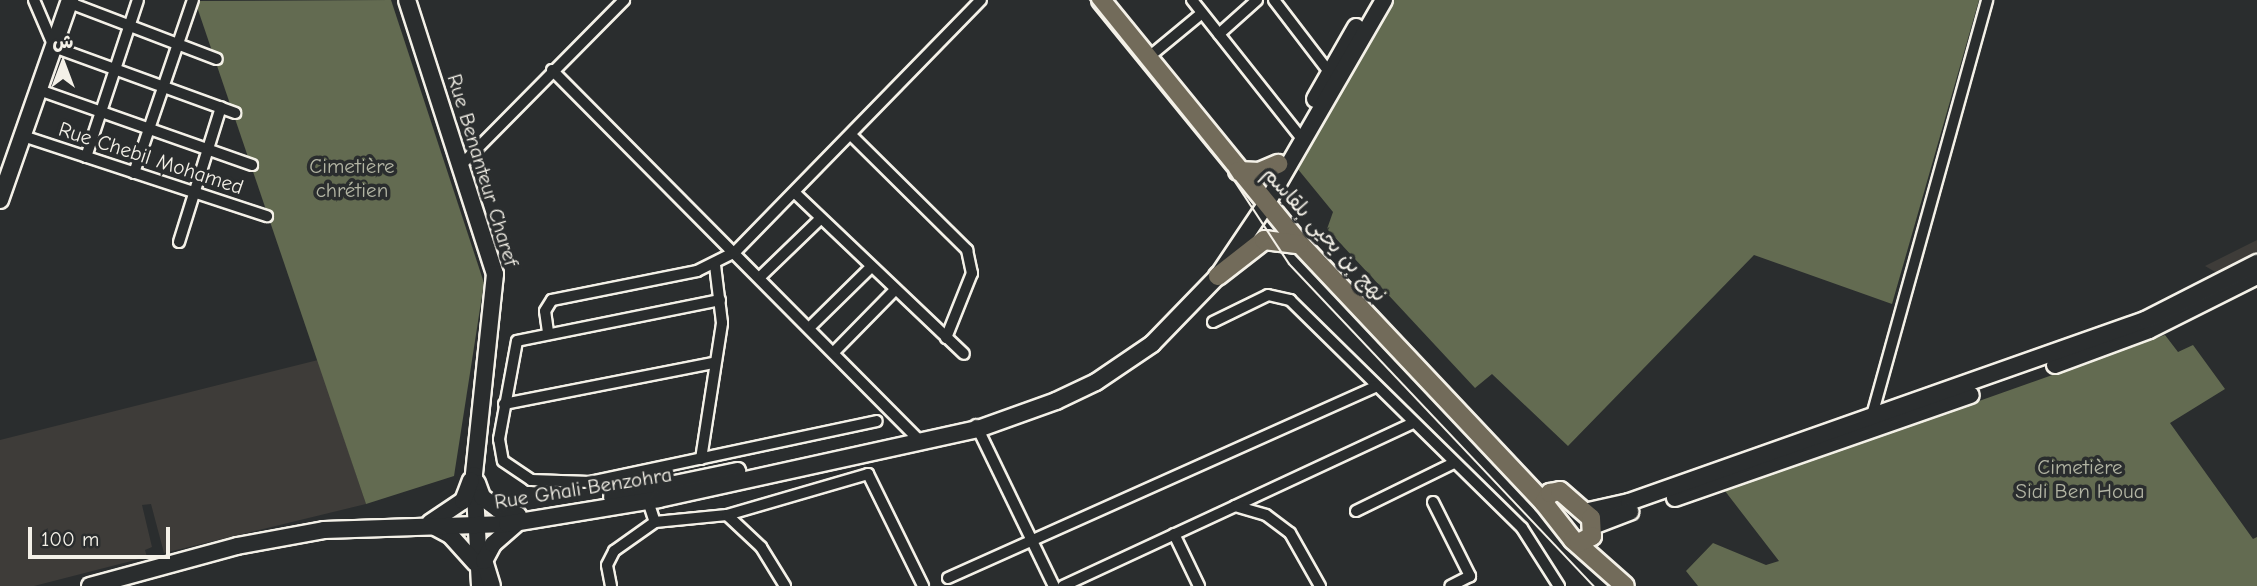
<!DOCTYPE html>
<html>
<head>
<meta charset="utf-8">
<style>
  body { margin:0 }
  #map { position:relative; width:2257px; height:586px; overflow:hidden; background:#2a2d2e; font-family:"Comic Neue","Playpen Sans Arabic",sans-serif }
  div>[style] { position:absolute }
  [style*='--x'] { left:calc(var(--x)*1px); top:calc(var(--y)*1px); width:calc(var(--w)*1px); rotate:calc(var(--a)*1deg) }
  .built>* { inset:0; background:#3e3c39 }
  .green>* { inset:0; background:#636b51 }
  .roads { filter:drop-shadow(2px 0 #f4f1e8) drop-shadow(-2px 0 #f4f1e8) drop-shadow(0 2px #f4f1e8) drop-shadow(0 -2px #f4f1e8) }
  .minor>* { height:10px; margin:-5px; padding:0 5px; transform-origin:5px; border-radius:5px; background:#2a2d2e }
  .secondary>* { height:16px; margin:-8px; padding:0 8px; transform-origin:8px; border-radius:8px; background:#2a2d2e }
  .primary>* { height:18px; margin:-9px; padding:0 9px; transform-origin:9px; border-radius:9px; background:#726b5a }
  .tram>* { height:2px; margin:-1px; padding:0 1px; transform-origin:1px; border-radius:1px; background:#f4f1e8 }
  span { translate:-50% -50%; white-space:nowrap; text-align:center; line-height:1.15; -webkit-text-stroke:7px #2a2d2e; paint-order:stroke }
  .street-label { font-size:21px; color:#f4f1e8 }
  .park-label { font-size:21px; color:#b3b5a4 }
  .north { position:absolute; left:28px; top:28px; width:70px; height:70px; -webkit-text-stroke:5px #2a2d2e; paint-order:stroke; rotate:0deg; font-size:19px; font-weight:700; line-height:28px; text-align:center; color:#f4f1e8 }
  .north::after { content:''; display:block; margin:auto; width:24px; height:32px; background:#f4f1e8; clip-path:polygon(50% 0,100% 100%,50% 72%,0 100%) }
  .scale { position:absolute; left:28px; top:527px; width:142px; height:32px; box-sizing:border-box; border:4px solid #f4f1e8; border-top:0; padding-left:9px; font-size:21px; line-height:24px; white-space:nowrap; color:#f4f1e8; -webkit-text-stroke:5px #2a2d2e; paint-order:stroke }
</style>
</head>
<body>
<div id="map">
  <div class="built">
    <div style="clip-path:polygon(2257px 240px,2257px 254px,2229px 272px,2217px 273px,2205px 266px)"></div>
    <div style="clip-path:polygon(318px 360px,366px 504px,164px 553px,151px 504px,142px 505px,152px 547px,145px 550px,147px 557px,34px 586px,0 586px,0 440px)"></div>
  </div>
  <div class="green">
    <div style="clip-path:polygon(391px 0,484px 283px,454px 476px,366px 504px,195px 1px)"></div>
    <div style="clip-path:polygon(1393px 0,1979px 0,1892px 304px,1754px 255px,1568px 446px,1492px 374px,1475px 388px,1327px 229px,1333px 212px,1297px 168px)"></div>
    <div style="clip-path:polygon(2165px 335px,2178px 352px,2193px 345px,2225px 389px,2170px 423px,2253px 539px,2257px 537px,2257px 586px,1698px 586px,1686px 571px,1713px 543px,1766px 565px,1779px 561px,1725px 491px)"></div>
  </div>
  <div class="roads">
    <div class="minor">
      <div style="--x:34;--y:0;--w:51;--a:66.9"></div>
      <div style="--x:54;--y:47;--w:193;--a:20"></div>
      <div style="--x:1192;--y:0;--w:179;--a:51.6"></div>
      <div style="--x:1274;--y:0;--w:91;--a:52.6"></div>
      <div style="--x:70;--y:3;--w:157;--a:20.9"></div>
      <div style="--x:1219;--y:34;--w:51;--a:-41.8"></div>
      <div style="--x:1150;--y:56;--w:67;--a:-39.6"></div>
      <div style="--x:552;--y:70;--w:524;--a:45.23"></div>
      <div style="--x:39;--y:90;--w:226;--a:19.4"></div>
      <div style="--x:23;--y:136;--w:257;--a:18.2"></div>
      <div style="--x:853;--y:137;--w:161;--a:44.7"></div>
      <div style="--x:967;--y:250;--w:24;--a:78"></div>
      <div style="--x:972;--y:273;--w:70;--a:111.8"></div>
      <div style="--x:86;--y:157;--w:165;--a:-71.7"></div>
      <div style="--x:461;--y:165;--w:232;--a:-45.3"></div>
      <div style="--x:134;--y:173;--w:183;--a:-71.2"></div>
      <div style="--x:795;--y:193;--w:233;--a:43.6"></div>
      <div style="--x:179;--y:242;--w:141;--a:-72.7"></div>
      <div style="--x:760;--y:277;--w:83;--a:-44"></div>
      <div style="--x:720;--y:300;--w:207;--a:168.6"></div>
      <div style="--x:517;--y:341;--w:100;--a:100.4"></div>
      <div style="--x:499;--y:439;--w:22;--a:80"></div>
      <div style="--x:503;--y:461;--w:34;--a:34"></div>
      <div style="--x:531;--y:480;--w:59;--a:1.9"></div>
      <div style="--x:590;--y:482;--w:293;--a:-12"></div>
      <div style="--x:1213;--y:322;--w:61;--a:-26.1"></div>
      <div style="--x:1268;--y:295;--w:23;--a:13"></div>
      <div style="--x:1290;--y:300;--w:325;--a:44.5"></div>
      <div style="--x:1522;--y:528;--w:69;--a:57.5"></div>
      <div style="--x:810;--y:327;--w:84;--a:-44.5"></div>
      <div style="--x:548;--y:332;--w:21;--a:-98"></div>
      <div style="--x:545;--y:311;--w:13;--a:-58"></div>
      <div style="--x:552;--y:300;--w:148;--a:-11.3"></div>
      <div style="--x:697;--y:271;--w:42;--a:-26.6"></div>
      <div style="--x:735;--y:252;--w:352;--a:-45.7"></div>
      <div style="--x:835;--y:351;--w:84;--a:-45.5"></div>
      <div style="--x:504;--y:404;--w:213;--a:-11.1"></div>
      <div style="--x:1871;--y:419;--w:435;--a:-74.5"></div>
      <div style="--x:976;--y:425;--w:179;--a:64.2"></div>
      <div style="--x:701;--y:459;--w:138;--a:-81.2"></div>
      <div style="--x:722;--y:323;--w:58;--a:-96.9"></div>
      <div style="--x:648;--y:501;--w:22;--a:72"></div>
      <div style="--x:655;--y:522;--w:72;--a:-5.6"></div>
      <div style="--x:727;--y:515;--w:47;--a:43.3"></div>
      <div style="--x:761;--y:547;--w:46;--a:58.4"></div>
      <div style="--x:1433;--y:502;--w:83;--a:63.4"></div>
      <div style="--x:1470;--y:576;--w:22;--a:153"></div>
      <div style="--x:1235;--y:506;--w:196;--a:-25"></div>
      <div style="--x:1356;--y:511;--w:109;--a:-26.1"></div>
      <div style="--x:727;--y:515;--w:147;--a:-16.2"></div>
      <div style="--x:868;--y:474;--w:125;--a:63.8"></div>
      <div style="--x:1174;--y:534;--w:58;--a:64.3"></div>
      <div style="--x:948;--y:578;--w:468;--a:-24.1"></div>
      <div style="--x:611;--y:586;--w:21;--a:-101"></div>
      <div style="--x:607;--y:565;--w:16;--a:-63"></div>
      <div style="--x:614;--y:551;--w:50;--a:-35.3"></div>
      <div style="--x:1063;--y:586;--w:190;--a:-24.9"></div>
      <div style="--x:1235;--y:506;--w:32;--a:16"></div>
      <div style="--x:1266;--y:515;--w:30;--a:37"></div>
      <div style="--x:1290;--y:533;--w:61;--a:60.5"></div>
    </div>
    <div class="secondary">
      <div style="--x:407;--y:0;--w:288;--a:72.2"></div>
      <div style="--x:495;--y:274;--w:202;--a:96"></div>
      <div style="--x:474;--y:475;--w:111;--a:86.9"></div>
      <div style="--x:1315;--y:99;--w:83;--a:-60.3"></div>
      <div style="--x:0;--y:200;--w:212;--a:-70.7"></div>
      <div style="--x:2055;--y:365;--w:100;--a:-20.4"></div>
      <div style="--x:2149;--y:330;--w:121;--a:-26.6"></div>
      <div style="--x:477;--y:483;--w:15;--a:70"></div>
      <div style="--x:482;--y:497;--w:20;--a:37"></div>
      <div style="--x:498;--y:509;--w:21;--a:17"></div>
      <div style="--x:612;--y:497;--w:128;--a:-11.7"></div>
      <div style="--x:1675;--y:498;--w:313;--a:-19.2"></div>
      <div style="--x:1584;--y:512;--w:46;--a:-12.5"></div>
      <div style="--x:1629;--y:502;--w:547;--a:-19.43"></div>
      <div style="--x:2145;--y:320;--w:126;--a:-27"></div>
      <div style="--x:430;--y:523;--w:40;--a:-34"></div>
      <div style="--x:463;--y:501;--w:22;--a:-69"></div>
      <div style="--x:433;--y:526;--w:19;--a:28"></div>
      <div style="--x:450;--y:535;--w:38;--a:48"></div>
      <div style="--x:1593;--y:526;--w:40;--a:-21"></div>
      <div style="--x:484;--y:560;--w:27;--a:73"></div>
      <div style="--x:484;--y:561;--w:19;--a:-62"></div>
      <div style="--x:493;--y:544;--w:30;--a:-41"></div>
      <div style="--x:90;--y:586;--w:152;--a:-15.2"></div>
      <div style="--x:237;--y:546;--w:88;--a:-10.4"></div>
      <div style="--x:324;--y:530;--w:183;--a:-1.9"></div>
      <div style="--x:507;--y:524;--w:154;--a:-9.3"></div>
      <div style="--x:659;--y:499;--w:327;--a:-12.4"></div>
      <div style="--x:978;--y:429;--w:83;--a:-19.7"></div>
      <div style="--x:1056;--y:401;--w:44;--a:-25.4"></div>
      <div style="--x:1096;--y:382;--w:68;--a:-34.2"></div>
      <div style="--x:1152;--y:344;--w:95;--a:-45.9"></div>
      <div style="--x:1218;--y:276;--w:84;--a:-56.1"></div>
      <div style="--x:1265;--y:206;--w:238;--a:-60"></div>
    </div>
    <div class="primary">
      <div style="--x:1101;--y:0;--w:315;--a:50.8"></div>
      <div style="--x:1300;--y:244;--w:356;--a:46.7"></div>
      <div style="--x:1544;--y:503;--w:47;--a:51.9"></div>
      <div style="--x:1573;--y:540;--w:69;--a:41.5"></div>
      <div style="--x:1238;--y:171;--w:21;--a:3"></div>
      <div style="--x:1259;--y:172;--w:21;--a:-23"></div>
      <div style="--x:1218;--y:276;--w:58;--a:-38"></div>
      <div style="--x:1264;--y:240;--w:35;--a:7"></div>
      <div style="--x:1544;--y:503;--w:12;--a:-59"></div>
      <div style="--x:1550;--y:493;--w:10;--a:-11"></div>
      <div style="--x:1560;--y:491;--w:41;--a:41.1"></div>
      <div style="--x:1591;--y:518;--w:18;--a:87"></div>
      <div style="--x:1592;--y:536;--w:15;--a:152"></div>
    </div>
  </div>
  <div class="tram">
    <div style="--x:1090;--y:0;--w:220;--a:51.1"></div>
    <div style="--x:1228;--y:171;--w:111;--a:56.7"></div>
    <div style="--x:1289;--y:264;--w:444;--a:46.6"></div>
  </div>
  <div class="street-label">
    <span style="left:151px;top:158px;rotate:18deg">Rue Chebil Mohamed</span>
    <span style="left:483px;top:170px;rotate:73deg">Rue Benanteur Charef</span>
    <span style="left:1325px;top:234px;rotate:48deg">نهج بن يحيى بلقاسم</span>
    <span style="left:583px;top:488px;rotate:-9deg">Rue Ghali Benzohra</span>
  </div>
  <div class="park-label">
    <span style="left:352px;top:178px">Cimetière<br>chrétien</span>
    <span style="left:2080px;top:479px">Cimetière<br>Sidi Ben Houa</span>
  </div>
  <div class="north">ش</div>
  <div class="scale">100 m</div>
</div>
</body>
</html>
